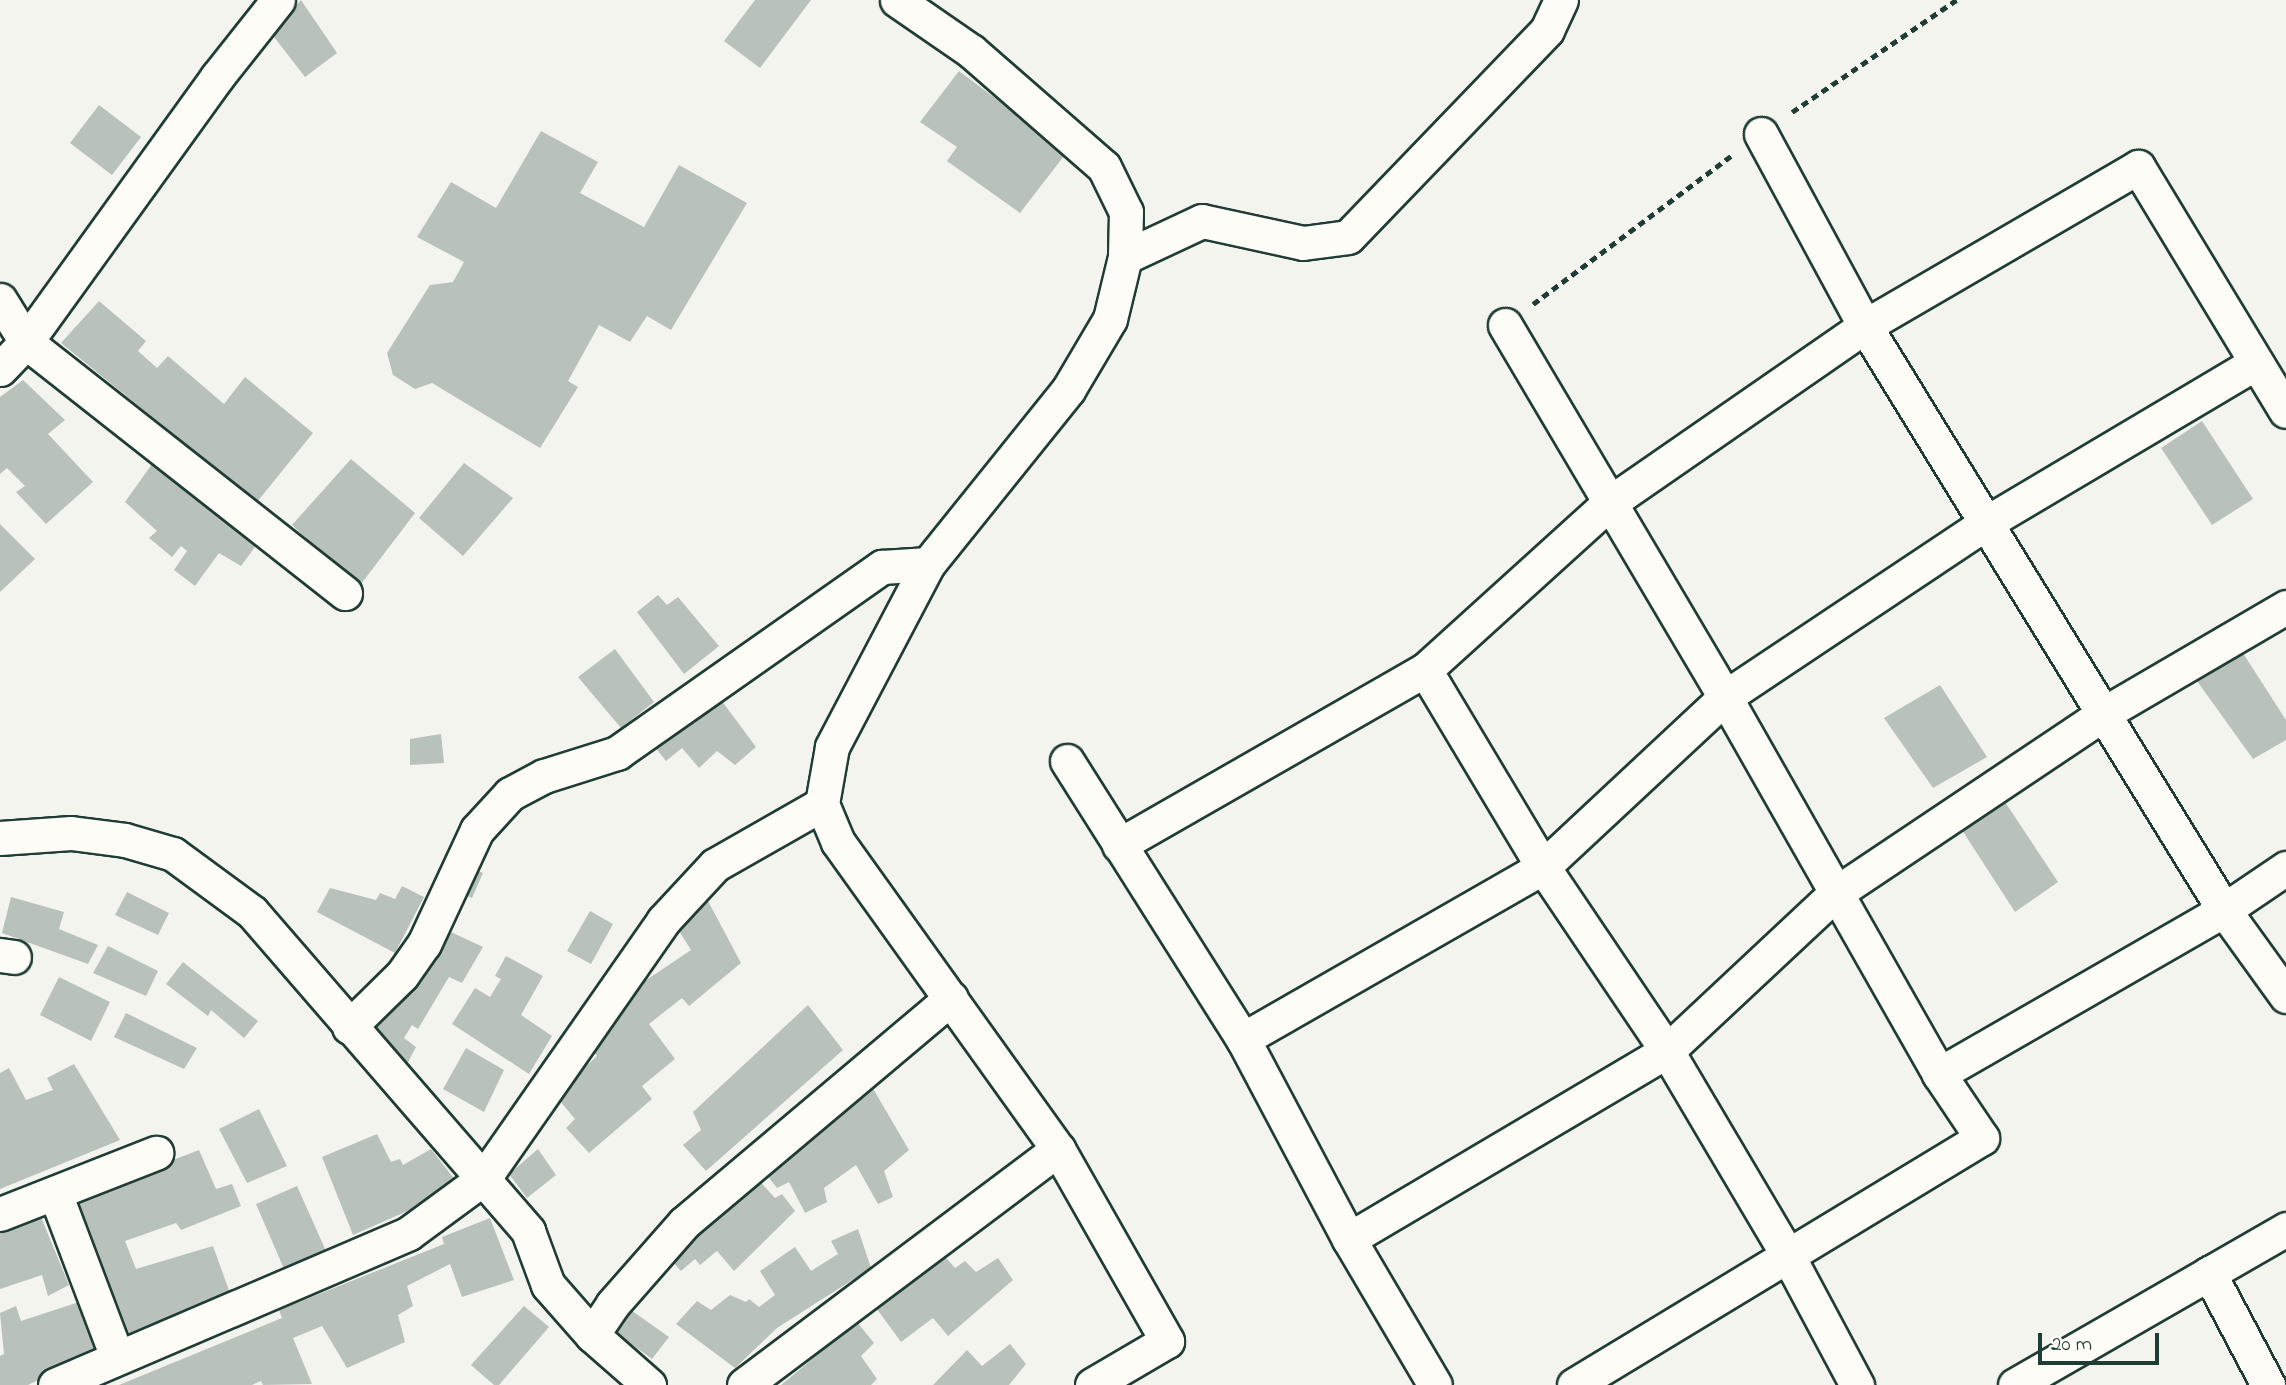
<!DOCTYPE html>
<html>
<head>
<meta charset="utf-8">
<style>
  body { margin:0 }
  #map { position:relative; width:2286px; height:1385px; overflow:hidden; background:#f4f4ef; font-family:"Indie Flower",sans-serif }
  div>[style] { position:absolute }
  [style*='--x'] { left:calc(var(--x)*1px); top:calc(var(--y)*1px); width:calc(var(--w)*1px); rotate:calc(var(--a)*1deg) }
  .building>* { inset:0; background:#b9c1bb }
  .path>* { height:4.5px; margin-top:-2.25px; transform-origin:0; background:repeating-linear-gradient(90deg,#1f3d34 0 7px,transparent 0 12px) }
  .roads { filter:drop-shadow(2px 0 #1f3d34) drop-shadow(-2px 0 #1f3d34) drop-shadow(0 2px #1f3d34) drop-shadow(0 -2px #1f3d34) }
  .street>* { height:33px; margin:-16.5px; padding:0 16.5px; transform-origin:16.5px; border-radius:16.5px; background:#fdfcf7 }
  span { translate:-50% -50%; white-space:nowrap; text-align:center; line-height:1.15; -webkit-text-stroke:7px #fdfcf7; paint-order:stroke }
  .scale { position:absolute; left:2038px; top:1333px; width:121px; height:32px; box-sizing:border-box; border:4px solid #1f3d34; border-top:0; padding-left:9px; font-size:21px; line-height:24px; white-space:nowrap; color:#1f3d34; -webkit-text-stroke:5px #fdfcf7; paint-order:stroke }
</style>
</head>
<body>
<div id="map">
  <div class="building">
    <div style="clip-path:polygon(301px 0,337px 53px,305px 77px,271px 33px)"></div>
    <div style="clip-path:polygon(755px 0,811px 0,760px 68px,724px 41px)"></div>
    <div style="clip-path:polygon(959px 71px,1067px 152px,1020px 213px,947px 161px,957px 147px,920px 122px)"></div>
    <div style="clip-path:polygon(99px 105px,141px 137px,112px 175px,70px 143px)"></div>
    <div style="clip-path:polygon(541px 131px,598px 162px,580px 193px,644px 227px,679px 165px,747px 203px,671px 330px,647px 316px,630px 342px,599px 325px,568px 381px,578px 387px,540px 448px,432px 383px,415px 389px,393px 375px,387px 353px,430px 285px,453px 282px,464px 262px,417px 237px,451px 182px,496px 208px)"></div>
    <div style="clip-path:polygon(99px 301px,146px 341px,138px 351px,157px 368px,168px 356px,224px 404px,245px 377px,313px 433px,257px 502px,61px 343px)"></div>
    <div style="clip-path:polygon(23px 380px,65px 420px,48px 434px,93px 482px,46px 524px,16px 492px,25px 486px,7px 468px,0 474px,0 397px)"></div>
    <div style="clip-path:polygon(2202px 421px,2253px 499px,2212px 525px,2161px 448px)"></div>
    <div style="clip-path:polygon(351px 459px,415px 513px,358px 588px,292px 525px)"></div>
    <div style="clip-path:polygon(464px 463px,513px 498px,463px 556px,419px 518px)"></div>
    <div style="clip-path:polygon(152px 464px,257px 544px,241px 566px,219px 553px,195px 586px,174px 570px,187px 551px,181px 546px,172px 557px,149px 538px,157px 531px,125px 502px)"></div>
    <div style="clip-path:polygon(0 524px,35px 559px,0 592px)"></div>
    <div style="clip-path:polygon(658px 595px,667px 605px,678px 597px,719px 646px,684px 674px,637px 612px)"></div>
    <div style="clip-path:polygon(615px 649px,654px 702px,621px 728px,578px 677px)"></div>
    <div style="clip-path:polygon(2241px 650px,2286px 720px,2286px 740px,2253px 759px,2197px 681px)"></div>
    <div style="clip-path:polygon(1940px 685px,1987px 757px,1933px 788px,1884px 718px)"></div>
    <div style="clip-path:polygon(716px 693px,756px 747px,735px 765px,717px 751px,699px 768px,682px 748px,666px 761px,651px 742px)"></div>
    <div style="clip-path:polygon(441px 734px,444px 763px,410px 765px,410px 739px)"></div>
    <div style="clip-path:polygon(2005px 802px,2058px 882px,2015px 912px,1960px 827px)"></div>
    <div style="clip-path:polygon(462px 864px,483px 873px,472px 898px,450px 888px)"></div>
    <div style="clip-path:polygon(402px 886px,424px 897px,395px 953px,317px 912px,330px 888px,376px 900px,380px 893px,395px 899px)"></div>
    <div style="clip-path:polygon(127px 892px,169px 913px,158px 935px,115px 915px)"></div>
    <div style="clip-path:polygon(11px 897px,64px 912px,59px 929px,98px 945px,88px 964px,2px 933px)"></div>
    <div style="clip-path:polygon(708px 901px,741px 963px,689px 1006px,682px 998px,649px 1024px,675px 1059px,642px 1086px,652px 1099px,589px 1153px,566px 1128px,575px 1119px,555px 1095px,597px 1056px,587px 1044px,630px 991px,691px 950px,672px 920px)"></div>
    <div style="clip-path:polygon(590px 911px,613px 924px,591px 964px,567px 951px)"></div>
    <div style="clip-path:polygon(436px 925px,483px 947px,462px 983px,449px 977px,418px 1029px,412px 1025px,404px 1038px,416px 1047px,407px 1064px,378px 1051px,358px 1032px)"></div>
    <div style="clip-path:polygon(108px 946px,158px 971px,146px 996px,93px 973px)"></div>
    <div style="clip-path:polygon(506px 956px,543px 976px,521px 1015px,552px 1036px,529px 1074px,452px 1024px,475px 988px,490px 997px,501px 979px,495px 976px)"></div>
    <div style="clip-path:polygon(183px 962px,258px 1021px,244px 1038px,211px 1010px,208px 1016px,166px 984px)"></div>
    <div style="clip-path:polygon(59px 977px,110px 1002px,91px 1041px,40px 1015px)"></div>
    <div style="clip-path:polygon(808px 1005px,843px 1050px,706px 1171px,683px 1145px,701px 1130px,693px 1112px)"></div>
    <div style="clip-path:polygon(126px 1013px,197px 1048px,184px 1069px,114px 1037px)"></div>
    <div style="clip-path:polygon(466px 1048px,504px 1070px,484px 1112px,443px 1089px)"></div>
    <div style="clip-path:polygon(74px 1064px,120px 1140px,0 1189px,0 1073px,9px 1068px,26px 1100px,53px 1090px,47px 1078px)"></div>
    <div style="clip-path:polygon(868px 1080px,909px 1150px,884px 1171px,893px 1197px,878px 1204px,856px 1165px,824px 1188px,827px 1202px,805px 1213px,789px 1182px,777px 1188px,762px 1169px)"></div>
    <div style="clip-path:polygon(259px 1109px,287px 1166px,247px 1183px,219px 1129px)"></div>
    <div style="clip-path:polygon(377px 1134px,391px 1162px,400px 1159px,403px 1165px,431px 1149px,456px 1181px,428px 1202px,353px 1235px,322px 1157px)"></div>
    <div style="clip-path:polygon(538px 1149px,556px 1175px,527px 1198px,509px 1174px)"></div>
    <div style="clip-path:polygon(199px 1150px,216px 1189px,232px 1184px,241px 1206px,181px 1230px,176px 1223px,125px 1241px,136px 1269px,213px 1246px,231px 1296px,126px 1339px,77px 1197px)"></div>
    <div style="clip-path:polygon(756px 1177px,775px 1198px,782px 1194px,795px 1211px,734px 1271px,717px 1251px,700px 1265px,695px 1259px,681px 1271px,667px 1255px)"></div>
    <div style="clip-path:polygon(297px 1186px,326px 1251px,284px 1269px,256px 1204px)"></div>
    <div style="clip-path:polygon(41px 1217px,69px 1285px,48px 1296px,42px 1275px,0 1289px,0 1233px)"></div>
    <div style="clip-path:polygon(490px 1218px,514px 1280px,462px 1297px,450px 1264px,407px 1286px,413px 1306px,398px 1315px,405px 1342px,347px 1368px,322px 1326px,293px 1338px,312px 1384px,263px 1385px,261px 1381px,252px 1385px,119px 1385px,282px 1318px,279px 1310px,444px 1244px,442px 1237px)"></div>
    <div style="clip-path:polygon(858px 1229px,871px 1268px,777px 1328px,735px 1368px,676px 1324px,697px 1301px,711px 1310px,730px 1295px,746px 1302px,749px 1299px,759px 1307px,775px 1295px,760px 1271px,795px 1247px,811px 1271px,838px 1254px,831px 1241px)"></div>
    <div style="clip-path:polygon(941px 1252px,955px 1268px,965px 1261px,976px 1272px,998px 1258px,1013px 1280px,948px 1336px,933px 1318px,901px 1342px,874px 1305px)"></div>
    <div style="clip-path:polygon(79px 1302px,97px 1351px,28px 1385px,0 1385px,0 1356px,4px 1354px,0 1313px,16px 1306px,21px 1321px)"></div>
    <div style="clip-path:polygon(524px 1306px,549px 1327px,499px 1385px,494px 1385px,471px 1365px)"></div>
    <div style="clip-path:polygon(628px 1308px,669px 1337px,652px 1359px,612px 1330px)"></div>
    <div style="clip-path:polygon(857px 1322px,874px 1343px,861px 1356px,877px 1379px,871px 1385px,781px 1385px)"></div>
    <div style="clip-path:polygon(1010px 1344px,1026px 1364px,1009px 1385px,933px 1385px,967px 1350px,982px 1366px)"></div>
  </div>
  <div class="path">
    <div style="--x:1792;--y:112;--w:199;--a:-34.3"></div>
    <div style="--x:1533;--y:304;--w:247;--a:-36.8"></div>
  </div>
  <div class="roads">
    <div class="street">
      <div style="--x:897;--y:0;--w:90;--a:34.6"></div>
      <div style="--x:971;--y:51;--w:176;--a:41.1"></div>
      <div style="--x:1104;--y:167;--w:50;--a:63.9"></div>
      <div style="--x:1126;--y:212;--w:45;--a:91.3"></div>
      <div style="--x:1125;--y:257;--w:64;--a:103.6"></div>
      <div style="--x:1110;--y:319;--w:82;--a:120.6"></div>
      <div style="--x:1068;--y:390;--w:223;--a:128.8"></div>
      <div style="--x:928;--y:564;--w:207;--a:117.7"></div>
      <div style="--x:832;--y:747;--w:58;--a:100"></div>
      <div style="--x:822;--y:804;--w:41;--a:67.2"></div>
      <div style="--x:838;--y:842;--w:378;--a:54.4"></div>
      <div style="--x:1058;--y:1149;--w:221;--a:60.4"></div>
      <div style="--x:1167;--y:1341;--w:87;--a:149.6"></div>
      <div style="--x:1761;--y:134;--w:218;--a:61.6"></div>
      <div style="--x:1865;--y:326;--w:686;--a:58.42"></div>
      <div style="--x:2224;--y:910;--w:106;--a:54.2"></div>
      <div style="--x:1125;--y:257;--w:85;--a:-25.1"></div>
      <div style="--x:1202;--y:221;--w:103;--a:12.3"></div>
      <div style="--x:1303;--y:243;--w:45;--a:-7.6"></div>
      <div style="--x:1348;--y:237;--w:287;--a:-46.1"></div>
      <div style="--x:1547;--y:30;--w:33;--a:-65"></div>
      <div style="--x:0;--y:300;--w:49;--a:58.2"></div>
      <div style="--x:26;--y:342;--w:406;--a:38.2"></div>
      <div style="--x:1505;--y:325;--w:432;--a:59.4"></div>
      <div style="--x:1725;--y:697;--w:434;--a:60.4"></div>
      <div style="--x:0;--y:369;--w:37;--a:-46"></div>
      <div style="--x:26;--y:342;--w:327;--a:-54.2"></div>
      <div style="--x:217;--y:77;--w:98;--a:-51.6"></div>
      <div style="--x:1425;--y:670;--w:230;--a:59.1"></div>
      <div style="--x:1543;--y:867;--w:222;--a:56"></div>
      <div style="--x:1667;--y:1051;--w:236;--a:59.4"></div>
      <div style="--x:1787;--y:1254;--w:149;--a:61.9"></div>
      <div style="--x:1067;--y:761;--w:329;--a:57.7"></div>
      <div style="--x:1243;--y:1039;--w:226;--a:62.1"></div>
      <div style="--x:1349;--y:1239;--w:169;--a:59.5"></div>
      <div style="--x:0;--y:838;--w:71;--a:-4"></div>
      <div style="--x:71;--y:833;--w:54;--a:7.4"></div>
      <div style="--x:125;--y:840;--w:50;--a:16.3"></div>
      <div style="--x:173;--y:854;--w:98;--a:36.3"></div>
      <div style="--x:252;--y:912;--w:422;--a:49.1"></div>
      <div style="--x:528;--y:1231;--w:58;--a:69.7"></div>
      <div style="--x:548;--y:1285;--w:67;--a:48.7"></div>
      <div style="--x:592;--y:1335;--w:76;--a:41.3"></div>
      <div style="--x:1119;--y:845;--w:353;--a:-29.8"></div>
      <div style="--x:1425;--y:670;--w:247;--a:-42.2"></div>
      <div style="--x:1608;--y:504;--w:313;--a:-34.7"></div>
      <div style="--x:1865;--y:326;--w:316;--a:-30.2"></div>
      <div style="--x:2138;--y:167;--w:285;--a:58.8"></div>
      <div style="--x:0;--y:955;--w:14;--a:8"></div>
      <div style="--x:349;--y:1027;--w:74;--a:-44.5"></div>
      <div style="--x:402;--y:975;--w:38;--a:-55"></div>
      <div style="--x:424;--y:944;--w:126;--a:-65.1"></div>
      <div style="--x:477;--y:830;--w:49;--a:-47.5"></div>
      <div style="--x:510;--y:794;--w:38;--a:-28"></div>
      <div style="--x:544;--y:776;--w:77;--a:-17.5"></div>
      <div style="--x:617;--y:753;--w:324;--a:-35.1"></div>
      <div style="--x:882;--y:567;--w:46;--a:-3.7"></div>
      <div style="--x:1243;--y:1039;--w:346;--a:-29.8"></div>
      <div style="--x:1543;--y:867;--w:249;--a:-43"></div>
      <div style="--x:1725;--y:697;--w:314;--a:-33.7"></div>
      <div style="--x:1986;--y:523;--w:314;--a:-30.7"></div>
      <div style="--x:55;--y:1193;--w:175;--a:69.3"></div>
      <div style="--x:0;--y:1214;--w:168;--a:-21.4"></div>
      <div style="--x:1349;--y:1239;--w:369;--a:-30.6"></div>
      <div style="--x:1667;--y:1051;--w:231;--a:-43.1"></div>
      <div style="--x:1836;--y:893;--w:321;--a:-33.8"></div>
      <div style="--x:2103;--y:714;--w:212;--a:-30.3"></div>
      <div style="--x:2209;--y:1273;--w:127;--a:62.2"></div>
      <div style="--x:592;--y:1335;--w:36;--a:-56"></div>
      <div style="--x:612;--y:1305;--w:109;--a:-48.7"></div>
      <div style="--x:684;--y:1223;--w:349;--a:-40.1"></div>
      <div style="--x:55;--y:1385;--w:385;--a:-23.2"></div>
      <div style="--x:409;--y:1233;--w:93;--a:-36.3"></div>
      <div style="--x:484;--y:1178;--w:313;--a:-55.1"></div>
      <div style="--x:663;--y:921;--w:76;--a:-47.1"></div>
      <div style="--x:715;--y:865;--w:123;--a:-29.7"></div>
      <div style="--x:744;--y:1385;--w:393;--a:-36.9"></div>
      <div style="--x:1574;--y:1385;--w:477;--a:-31.2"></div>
      <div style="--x:1982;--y:1138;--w:77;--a:-123.9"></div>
      <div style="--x:1939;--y:1074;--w:329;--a:-29.9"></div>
      <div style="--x:2224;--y:910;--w:75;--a:-34.1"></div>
      <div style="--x:2015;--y:1385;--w:313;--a:-29.9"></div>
    </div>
  </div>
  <div class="scale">20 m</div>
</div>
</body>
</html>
